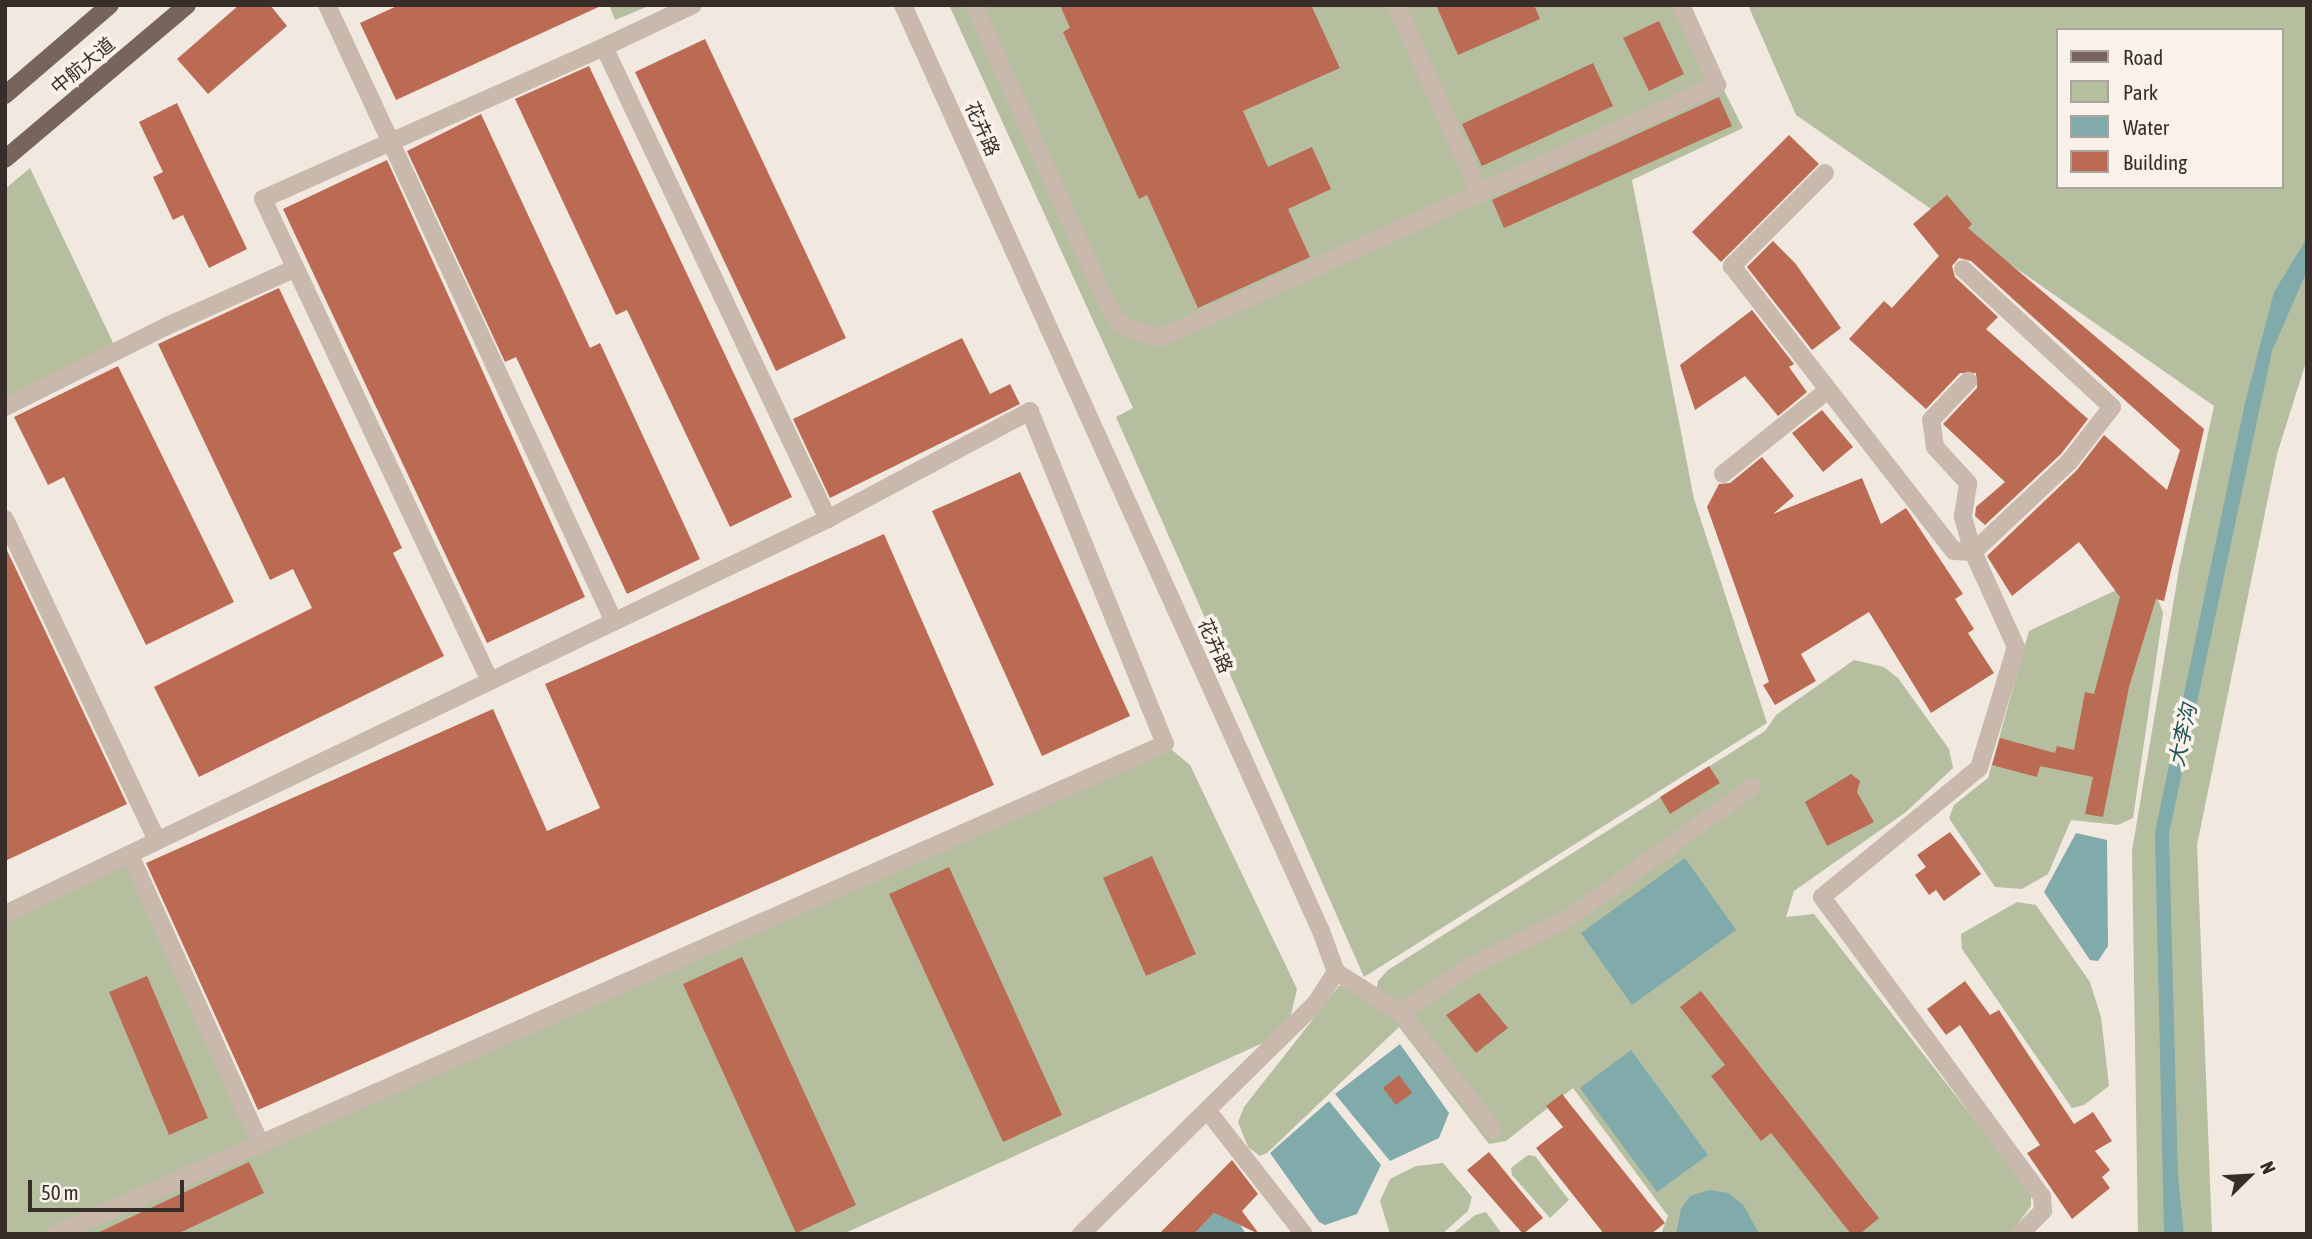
<!DOCTYPE html>
<html>
<head>
<meta charset="utf-8">
<style>
  body { margin:0 }
  #map { position:relative; width:2312px; height:1239px; overflow:hidden; background:#f1e8df; font-family:"Asap Condensed","Noto Sans SC",sans-serif }
  div>[style] { position:absolute }
  [style*='--x'] { left:calc(var(--x)*1px); top:calc(var(--y)*1px); width:calc(var(--w)*1px); rotate:calc(var(--a)*1deg) }
  .green>* { inset:0; background:#b5bfa0 }
  .water>* { inset:0; background:#81aaab }
  .building>* { inset:0; background:#bb6b53 }
  .minor>* { height:18px; margin:-9px; padding:0 9px; transform-origin:9px; border-radius:9px; background:#c8b9ac }
  .major>* { height:18px; margin:-9px; padding:0 9px; transform-origin:9px; border-radius:9px; background:#77655d }
  span { translate:-50% -50%; white-space:nowrap; text-align:center; line-height:1.15; -webkit-text-stroke:7px #f8f2eb; paint-order:stroke }
  .street-label { font-size:19px; color:#372e2a }
  .water-label { font-size:21px; color:#235254; font-style:italic }
  .frame { position:absolute; inset:0; border:7px solid #372e2a; pointer-events:none }
  .legend { position:absolute; left:2056px; top:28px; width:228px; height:161px; box-sizing:border-box; background:#f8f2eb; border:2px solid #aba49e; margin:0; padding:9px 12px; list-style:none; font-size:21px; color:#372e2a }
  .legend li { display:flex; align-items:center; gap:14px; height:35px }
  .legend b { width:35px; border:2px solid #aba49e }
  .north { position:absolute; left:2214px; top:1141px; width:70px; height:70px; -webkit-text-stroke:5px #f8f2eb; paint-order:stroke; rotate:66deg; font-size:19px; font-weight:700; line-height:28px; text-align:center; color:#372e2a }
  .north::after { content:''; display:block; margin:auto; width:24px; height:32px; background:#372e2a; clip-path:polygon(50% 0,100% 100%,50% 72%,0 100%) }
  .scale { position:absolute; left:28px; top:1180px; width:156px; height:32px; box-sizing:border-box; border:4px solid #372e2a; border-top:0; padding-left:9px; font-size:21px; line-height:24px; white-space:nowrap; color:#372e2a; -webkit-text-stroke:5px #f8f2eb; paint-order:stroke }
</style>
</head>
<body>
<div id="map">
  <div class="green">
    <div style="clip-path:polygon(609px 5px,651px 5px,615px 20px)"></div>
    <div style="clip-path:polygon(949px 5px,1681px 5px,1743px 128px,1632px 180px,1694px 499px,1767px 723px,1364px 977px,1116px 417px,1133px 408px)"></div>
    <div style="clip-path:polygon(evenodd,1748px 5px,2307px 5px,2307px 359px,2277px 454px,2197px 845px,2212px 1234px,2138px 1234px,2132px 851px,2179px 569px,2214px 406px,1796px 115px,1748px 5px,2058px 30px,2282px 30px,2282px 187px,2058px 187px,2058px 30px)"></div>
    <div style="clip-path:polygon(30px 168px,117px 351px,5px 407px,5px 189px)"></div>
    <div style="clip-path:polygon(2125px 586px,2158px 599px,2163px 613px,2133px 818px,2118px 825px,2071px 820px,2048px 874px,2022px 889px,1995px 887px,1949px 818px,1954px 805px,1988px 778px,2029px 631px)"></div>
    <div style="clip-path:polygon(1854px 660px,1884px 667px,1898px 678px,1949px 749px,1953px 768px,1906px 812px,1794px 891px,1786px 917px,1814px 914px,2031px 1192px,2031px 1206px,2010px 1234px,1661px 1234px,1668px 1216px,1573px 1088px,1506px 1141px,1489px 1144px,1399px 1027px,1267px 1153px,1260px 1156px,1248px 1147px,1238px 1122px,1244px 1107px,1339px 986px,1353px 983px,1375px 996px,1378px 981px,1388px 970px,1765px 731px,1776px 715px)"></div>
    <div style="clip-path:polygon(1165px 744px,1190px 765px,1297px 989px,1287px 1032px,843px 1234px,5px 1234px,5px 914px,130px 855px,262px 1144px)"></div>
    <div style="clip-path:polygon(2017px 902px,2036px 905px,2090px 982px,2101px 1017px,2109px 1086px,2084px 1105px,2072px 1108px,1962px 949px,1961px 934px)"></div>
    <div style="clip-path:polygon(1528px 1155px,1535px 1156px,1569px 1200px,1550px 1218px,1512px 1175px,1511px 1168px)"></div>
    <div style="clip-path:polygon(1443px 1163px,1472px 1197px,1468px 1211px,1442px 1234px,1390px 1234px,1380px 1201px,1390px 1179px,1416px 1166px)"></div>
    <div style="clip-path:polygon(1486px 1212px,1502px 1234px,1452px 1234px,1475px 1215px)"></div>
  </div>
  <div class="water">
    <div style="clip-path:polygon(2307px 238px,2307px 271px,2272px 351px,2169px 834px,2178px 1176px,2184px 1234px,2164px 1234px,2155px 832px,2245px 403px,2274px 292px)"></div>
    <div style="clip-path:polygon(2076px 833px,2107px 840px,2108px 946px,2098px 961px,2090px 960px,2044px 892px)"></div>
    <div style="clip-path:polygon(1685px 858px,1736px 930px,1632px 1005px,1581px 933px)"></div>
    <div style="clip-path:polygon(1400px 1044px,1449px 1113px,1439px 1138px,1390px 1161px,1335px 1094px)"></div>
    <div style="clip-path:polygon(1631px 1050px,1708px 1155px,1657px 1192px,1580px 1088px)"></div>
    <div style="clip-path:polygon(1329px 1101px,1381px 1165px,1357px 1214px,1325px 1225px,1319px 1222px,1270px 1153px)"></div>
    <div style="clip-path:polygon(1709px 1190px,1728px 1193px,1744px 1206px,1759px 1234px,1676px 1234px,1681px 1209px,1690px 1196px)"></div>
    <div style="clip-path:polygon(1214px 1213px,1240px 1225px,1246px 1234px,1194px 1234px)"></div>
  </div>
  <div class="building">
    <div style="clip-path:polygon(239px 5px,270px 5px,287px 26px,208px 94px,177px 59px)"></div>
    <div style="clip-path:polygon(399px 5px,603px 5px,396px 100px,360px 23px)"></div>
    <div style="clip-path:polygon(1060px 5px,1311px 5px,1340px 68px,1243px 111px,1268px 167px,1312px 147px,1331px 189px,1288px 209px,1310px 257px,1198px 308px,1147px 195px,1139px 199px,1063px 32px,1070px 28px)"></div>
    <div style="clip-path:polygon(1436px 5px,1534px 5px,1540px 19px,1458px 55px)"></div>
    <div style="clip-path:polygon(1659px 21px,1684px 74px,1649px 91px,1623px 38px)"></div>
    <div style="clip-path:polygon(705px 39px,846px 338px,776px 371px,635px 72px)"></div>
    <div style="clip-path:polygon(1593px 63px,1613px 106px,1482px 166px,1462px 124px)"></div>
    <div style="clip-path:polygon(589px 66px,792px 497px,730px 527px,627px 310px,616px 315px,515px 99px)"></div>
    <div style="clip-path:polygon(1719px 97px,1732px 126px,1504px 228px,1492px 200px)"></div>
    <div style="clip-path:polygon(177px 103px,247px 249px,209px 268px,183px 215px,173px 220px,153px 177px,163px 172px,139px 122px)"></div>
    <div style="clip-path:polygon(481px 114px,590px 348px,600px 343px,700px 559px,627px 594px,516px 357px,505px 362px,407px 151px)"></div>
    <div style="clip-path:polygon(1789px 135px,1819px 164px,1721px 262px,1692px 232px)"></div>
    <div style="clip-path:polygon(387px 160px,585px 597px,487px 643px,283px 209px)"></div>
    <div style="clip-path:polygon(1947px 195px,1972px 224px,1968px 228px,2204px 429px,2164px 601px,2156px 599px,2129px 687px,2103px 817px,2085px 814px,2093px 777px,2040px 766px,2037px 777px,1992px 765px,2000px 738px,2055px 753px,2057px 746px,2074px 750px,2085px 692px,2094px 694px,2120px 597px,2079px 542px,2012px 596px,1987px 556px,2077px 470px,2104px 435px,2167px 490px,2180px 450px,1971px 261px,1959px 258px,1952px 266px,1955px 277px,1998px 317px,1986px 329px,2088px 419px,2061px 454px,1985px 525px,1975px 516px,1976px 507px,2005px 482px,1943px 424px,1977px 388px,1976px 373px,1960px 373px,1926px 409px,1849px 339px,1884px 301px,1892px 308px,1939px 256px,1913px 224px)"></div>
    <div style="clip-path:polygon(1773px 241px,1795px 263px,1841px 328px,1812px 350px,1747px 267px)"></div>
    <div style="clip-path:polygon(279px 288px,402px 548px,393px 553px,444px 656px,199px 777px,154px 687px,312px 608px,293px 569px,270px 580px,158px 344px)"></div>
    <div style="clip-path:polygon(1752px 310px,1794px 364px,1789px 367px,1807px 392px,1778px 416px,1745px 376px,1695px 410px,1680px 365px)"></div>
    <div style="clip-path:polygon(962px 338px,990px 394px,1010px 384px,1020px 404px,830px 498px,793px 419px)"></div>
    <div style="clip-path:polygon(118px 366px,234px 602px,146px 645px,64px 477px,48px 485px,14px 417px)"></div>
    <div style="clip-path:polygon(1822px 410px,1853px 447px,1823px 472px,1792px 433px)"></div>
    <div style="clip-path:polygon(1762px 457px,1794px 496px,1773px 514px,1862px 478px,1881px 524px,1906px 508px,1963px 594px,1955px 599px,1974px 629px,1968px 633px,1994px 673px,1931px 713px,1869px 612px,1801px 654px,1816px 681px,1775px 705px,1763px 685px,1769px 682px,1707px 507px,1719px 484px,1730px 483px)"></div>
    <div style="clip-path:polygon(1020px 472px,1130px 716px,1042px 756px,932px 511px)"></div>
    <div style="clip-path:polygon(884px 534px,994px 785px,258px 1110px,146px 863px,493px 709px,547px 831px,600px 808px,545px 684px)"></div>
    <div style="clip-path:polygon(5px 546px,127px 804px,5px 861px)"></div>
    <div style="clip-path:polygon(1709px 766px,1720px 783px,1670px 814px,1660px 797px)"></div>
    <div style="clip-path:polygon(1851px 774px,1860px 781px,1857px 792px,1874px 822px,1827px 846px,1805px 802px)"></div>
    <div style="clip-path:polygon(1950px 832px,1981px 874px,1944px 901px,1936px 890px,1929px 895px,1915px 875px,1926px 867px,1917px 855px)"></div>
    <div style="clip-path:polygon(1152px 856px,1196px 954px,1146px 976px,1103px 878px)"></div>
    <div style="clip-path:polygon(949px 867px,1062px 1115px,1003px 1142px,889px 894px)"></div>
    <div style="clip-path:polygon(742px 957px,856px 1205px,796px 1233px,683px 984px)"></div>
    <div style="clip-path:polygon(147px 976px,208px 1118px,169px 1135px,109px 992px)"></div>
    <div style="clip-path:polygon(1965px 981px,1990px 1015px,1999px 1010px,2074px 1124px,2093px 1112px,2112px 1141px,2095px 1151px,2110px 1170px,2102px 1177px,2110px 1188px,2072px 1219px,2027px 1153px,2040px 1145px,1960px 1025px,1946px 1035px,1927px 1009px)"></div>
    <div style="clip-path:polygon(1701px 991px,1879px 1218px,1860px 1234px,1851px 1234px,1771px 1133px,1761px 1141px,1711px 1076px,1725px 1065px,1680px 1007px)"></div>
    <div style="clip-path:polygon(1479px 993px,1508px 1028px,1476px 1053px,1446px 1015px)"></div>
    <div style="clip-path:polygon(1399px 1075px,1412px 1093px,1396px 1105px,1383px 1088px)"></div>
    <div style="clip-path:polygon(1562px 1094px,1665px 1223px,1651px 1234px,1604px 1234px,1536px 1148px,1563px 1127px,1546px 1106px)"></div>
    <div style="clip-path:polygon(1489px 1152px,1543px 1218px,1523px 1234px,1467px 1170px)"></div>
    <div style="clip-path:polygon(1232px 1160px,1258px 1194px,1242px 1211px,1259px 1234px,1214px 1213px,1194px 1234px,1159px 1234px)"></div>
    <div style="clip-path:polygon(249px 1162px,264px 1193px,177px 1234px,95px 1234px)"></div>
  </div>
  <div class="minor">
    <div style="--x:327;--y:5;--w:680;--a:65.05"></div>
    <div style="--x:903;--y:5;--w:1016;--a:65.71"></div>
    <div style="--x:1321;--y:931;--w:44;--a:69.9"></div>
    <div style="--x:1336;--y:972;--w:37;--a:123"></div>
    <div style="--x:1316;--y:1003;--w:330;--a:135.5"></div>
    <div style="--x:974;--y:5;--w:322;--a:66"></div>
    <div style="--x:1105;--y:299;--w:24;--a:60"></div>
    <div style="--x:1117;--y:320;--w:17;--a:33"></div>
    <div style="--x:1131;--y:329;--w:30;--a:17"></div>
    <div style="--x:1160;--y:338;--w:612;--a:-24.43"></div>
    <div style="--x:1717;--y:85;--w:88;--a:-114.2"></div>
    <div style="--x:1396;--y:5;--w:207;--a:66"></div>
    <div style="--x:604;--y:47;--w:98;--a:-25.3"></div>
    <div style="--x:1825;--y:173;--w:132;--a:135"></div>
    <div style="--x:1732;--y:266;--w:361;--a:52.1"></div>
    <div style="--x:1954;--y:551;--w:19;--a:3"></div>
    <div style="--x:1973;--y:552;--w:37;--a:-106"></div>
    <div style="--x:1963;--y:516;--w:33;--a:-81"></div>
    <div style="--x:1968;--y:483;--w:49;--a:-132.5"></div>
    <div style="--x:1935;--y:447;--w:27;--a:-98"></div>
    <div style="--x:1931;--y:420;--w:54;--a:-46.5"></div>
    <div style="--x:1963;--y:269;--w:203;--a:42.8"></div>
    <div style="--x:2112;--y:407;--w:70;--a:128"></div>
    <div style="--x:2069;--y:462;--w:132;--a:136.8"></div>
    <div style="--x:1973;--y:552;--w:104;--a:65.6"></div>
    <div style="--x:2016;--y:647;--w:127;--a:107"></div>
    <div style="--x:1979;--y:768;--w:203;--a:140.6"></div>
    <div style="--x:1822;--y:897;--w:372;--a:53.7"></div>
    <div style="--x:2042;--y:1197;--w:14;--a:86"></div>
    <div style="--x:2043;--y:1211;--w:33;--a:135"></div>
    <div style="--x:5;--y:407;--w:181;--a:-26.6"></div>
    <div style="--x:167;--y:326;--w:139;--a:-24.2"></div>
    <div style="--x:1723;--y:474;--w:134;--a:-38.7"></div>
    <div style="--x:5;--y:519;--w:356;--a:64.7"></div>
    <div style="--x:130;--y:855;--w:318;--a:65.7"></div>
    <div style="--x:5;--y:914;--w:913;--a:-25.64"></div>
    <div style="--x:828;--y:519;--w:522;--a:-115.39"></div>
    <div style="--x:604;--y:47;--w:373;--a:156"></div>
    <div style="--x:263;--y:199;--w:533;--a:64.78"></div>
    <div style="--x:1336;--y:972;--w:77;--a:32.2"></div>
    <div style="--x:1401;--y:1013;--w:82;--a:-34.1"></div>
    <div style="--x:1469;--y:967;--w:111;--a:-26.1"></div>
    <div style="--x:1569;--y:918;--w:225;--a:-35.6"></div>
    <div style="--x:1401;--y:1013;--w:148;--a:51.6"></div>
    <div style="--x:1207;--y:1110;--w:157;--a:52"></div>
    <div style="--x:56;--y:1234;--w:1212;--a:-23.84"></div>
    <div style="--x:1165;--y:744;--w:359;--a:-112.1"></div>
    <div style="--x:1030;--y:411;--w:229;--a:151.9"></div>
  </div>
  <div class="major">
    <div style="--x:5;--y:95;--w:138;--a:-40.6"></div>
    <div style="--x:5;--y:159;--w:238;--a:-40.2"></div>
  </div>
  <div class="street-label">
    <span style="left:83px;top:66px;rotate:-40deg">中航大道</span>
    <span style="left:982px;top:129px;rotate:66deg">花卉路</span>
    <span style="left:1215px;top:646px;rotate:66deg">花卉路</span>
  </div>
  <div class="water-label">
    <span style="left:2182px;top:735px;rotate:-78deg">大李沟</span>
  </div>
  <div class="frame"></div>
  <ul class="legend">
  <li><b style="height:9px;background:#77655d"></b>Road</li>
  <li><b style="height:19px;background:#b5bfa0"></b>Park</li>
  <li><b style="height:19px;background:#81aaab"></b>Water</li>
  <li><b style="height:19px;background:#bb6b53"></b>Building</li>
  </ul>
  <div class="north">N</div>
  <div class="scale">50 m</div>
</div>
</body>
</html>
